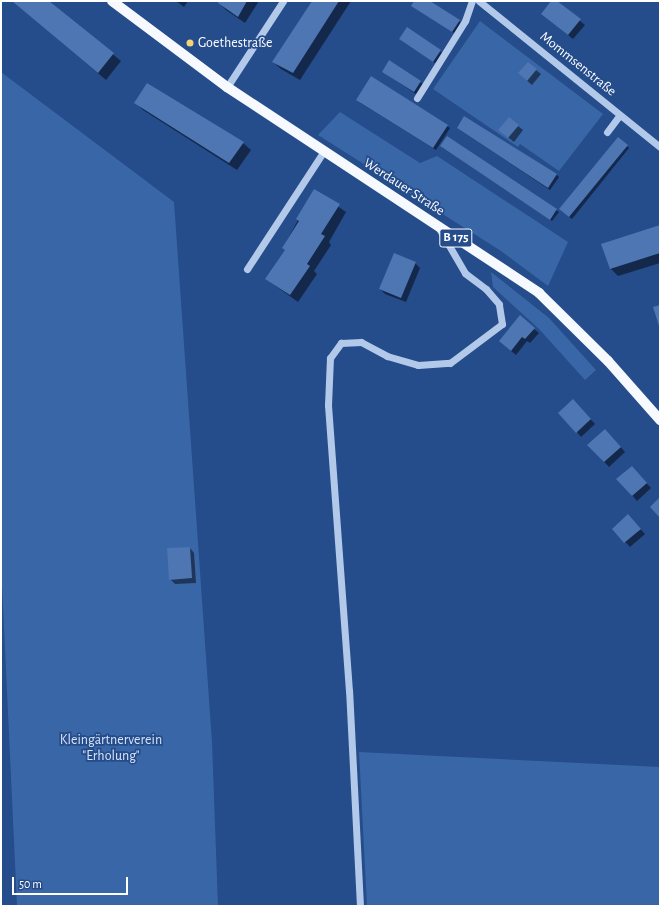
<!DOCTYPE html>
<html>
<head>
<meta charset="utf-8">
<style>
  body { margin:0 }
  #map { position:relative; width:661px; height:907px; overflow:hidden; background:#254c8b; font-family:"Alegreya Sans",sans-serif }
  div>[style] { position:absolute }
  [style*='--x'] { left:calc(var(--x)*1px); top:calc(var(--y)*1px); width:calc(var(--w)*1px); rotate:calc(var(--a)*1deg) }
  .green>* { inset:0; background:#3966a7 }
  .shadow>* { inset:0; background:#0007 }
  .building>* { inset:0; background:#4d76b2 }
  .minor>* { height:7px; margin:-3.5px; padding:0 3.5px; transform-origin:3.5px; border-radius:3.5px; background:#b2c9ea }
  .major>* { height:10px; margin:-5px; padding:0 5px; transform-origin:5px; border-radius:5px; background:#f6f9fe }
  .dots>* { width:11px; height:11px; translate:-50% -50%; box-sizing:border-box; border:2px solid #254c8b; border-radius:50% }
  span { translate:-50% -50%; white-space:nowrap; text-align:center; line-height:1.15; -webkit-text-stroke:3.5px #254c8b; paint-order:stroke }
  .shield-label span { padding:1px 3px; background:#254c8b; border:1px solid; border-radius:3px; -webkit-text-stroke-width:0 }
  .shield-label { font-size:13px; color:#fff; font-weight:700 }
  .poi-label { font-size:14px; color:#fff }
  .left { translate:0 -50%; text-align:left }
  .street-label { font-size:14px; color:#fff }
  .park-label { font-size:14px; color:#d7e4f8 }
  .frame { position:absolute; inset:0; border:2px solid #fff; pointer-events:none }
  .scale { position:absolute; left:12px; top:877px; width:116px; height:18px; box-sizing:border-box; border:2px solid #fff; border-top:0; padding-left:5px; font-size:12px; line-height:14px; white-space:nowrap; color:#fff; -webkit-text-stroke:3px #254c8b; paint-order:stroke }
</style>
</head>
<body>
<div id="map">
  <div class="green">
    <div style="clip-path:polygon(480px 21px,603px 114px,559px 171px,520px 144px,518px 147px,433px 89px)"></div>
    <div style="clip-path:polygon(1px 72px,174px 202px,212px 742px,218px 906px,17px 906px,1px 563px)"></div>
    <div style="clip-path:polygon(340px 112px,420px 163px,437px 156px,568px 242px,548px 286px,501px 251px,318px 135px)"></div>
    <div style="clip-path:polygon(491px 272px,549px 318px,596px 370px,585px 380px,539px 329px,493px 287px)"></div>
    <div style="clip-path:polygon(359px 752px,660px 767px,660px 906px,367px 906px)"></div>
  </div>
  <div class="shadow">
    <div style="clip-path:polygon(13px 1px,47px 1px,121px 61px,106px 80px)"></div>
    <div style="clip-path:polygon(176px 1px,188px 1px,184px 7px)"></div>
    <div style="clip-path:polygon(220px 1px,259px 1px,245px 23px,226px 10px,219px 3px)"></div>
    <div style="clip-path:polygon(314px 1px,351px 1px,300px 80px,281px 69px,273px 62px)"></div>
    <div style="clip-path:polygon(416px 1px,428px 1px,459px 21px,461px 23px,454px 33px,415px 8px)"></div>
    <div style="clip-path:polygon(552px 1px,556px 1px,585px 25px,573px 39px,542px 14px)"></div>
    <div style="clip-path:polygon(402px 41px,440px 51px,442px 53px,435px 63px)"></div>
    <div style="clip-path:polygon(389px 62px,423px 84px,416px 94px,383px 72px)"></div>
    <div style="clip-path:polygon(536px 70px,541px 74px,532px 85px,524px 78px)"></div>
    <div style="clip-path:polygon(147px 84px,243px 143px,251px 150px,237px 170px,143px 110px,136px 103px)"></div>
    <div style="clip-path:polygon(359px 102px,447px 126px,450px 128px,436px 150px)"></div>
    <div style="clip-path:polygon(464px 118px,557px 175px,559px 177px,550px 190px,460px 130px,458px 128px)"></div>
    <div style="clip-path:polygon(518px 126px,523px 130px,514px 142px,505px 135px)"></div>
    <div style="clip-path:polygon(447px 137px,556px 210px,559px 212px,552px 221px,443px 148px,441px 146px)"></div>
    <div style="clip-path:polygon(627px 146px,629px 148px,572px 219px,562px 211px)"></div>
    <div style="clip-path:polygon(314px 190px,346px 212px,329px 242px,331px 245px,314px 271px,317px 274px,298px 302px,266px 279px,286px 250px,283px 248px)"></div>
    <div style="clip-path:polygon(660px 226px,660px 263px,618px 276px,611px 269px,603px 245px)"></div>
    <div style="clip-path:polygon(415px 263px,420px 268px,406px 302px,385px 294px,380px 289px)"></div>
    <div style="clip-path:polygon(534px 329px,539px 333px,530px 343px,527px 341px,516px 355px,505px 346px)"></div>
    <div style="clip-path:polygon(577px 405px,595px 424px,581px 437px,577px 432px)"></div>
    <div style="clip-path:polygon(610px 435px,625px 452px,609px 467px,589px 445px)"></div>
    <div style="clip-path:polygon(636px 472px,651px 488px,637px 501px,618px 479px)"></div>
    <div style="clip-path:polygon(633px 521px,645px 534px,630px 547px,613px 529px)"></div>
    <div style="clip-path:polygon(190px 548px,194px 553px,196px 583px,175px 584px,170px 579px)"></div>
  </div>
  <div class="building">
    <div style="clip-path:polygon(12px 1px,49px 1px,114px 53px,98px 73px)"></div>
    <div style="clip-path:polygon(219px 1px,247px 1px,238px 17px,218px 3px)"></div>
    <div style="clip-path:polygon(312px 1px,339px 1px,293px 73px,272px 62px)"></div>
    <div style="clip-path:polygon(414px 1px,430px 1px,460px 20px,452px 32px,411px 6px)"></div>
    <div style="clip-path:polygon(551px 1px,557px 1px,581px 19px,568px 35px,541px 14px)"></div>
    <div style="clip-path:polygon(407px 27px,441px 50px,433px 62px,399px 39px)"></div>
    <div style="clip-path:polygon(389px 60px,421px 81px,414px 92px,382px 72px)"></div>
    <div style="clip-path:polygon(528px 62px,537px 69px,527px 81px,518px 73px)"></div>
    <div style="clip-path:polygon(371px 76px,448px 125px,433px 148px,356px 100px)"></div>
    <div style="clip-path:polygon(147px 83px,244px 142px,229px 163px,134px 103px)"></div>
    <div style="clip-path:polygon(464px 116px,557px 174px,548px 188px,457px 128px)"></div>
    <div style="clip-path:polygon(509px 117px,519px 125px,508px 138px,498px 130px)"></div>
    <div style="clip-path:polygon(447px 136px,557px 209px,550px 220px,440px 146px)"></div>
    <div style="clip-path:polygon(618px 137px,628px 145px,569px 217px,559px 209px)"></div>
    <div style="clip-path:polygon(314px 189px,340px 204px,321px 234px,325px 236px,307px 264px,310px 266px,290px 295px,265px 279px,285px 250px,282px 248px,299px 221px,296px 219px)"></div>
    <div style="clip-path:polygon(660px 225px,660px 253px,610px 269px,601px 244px)"></div>
    <div style="clip-path:polygon(394px 253px,416px 262px,401px 298px,379px 289px)"></div>
    <div style="clip-path:polygon(660px 305px,660px 329px,653px 307px)"></div>
    <div style="clip-path:polygon(520px 315px,535px 328px,525px 339px,522px 337px,511px 351px,499px 341px)"></div>
    <div style="clip-path:polygon(573px 399px,591px 419px,576px 433px,558px 413px)"></div>
    <div style="clip-path:polygon(605px 429px,621px 447px,604px 462px,587px 445px)"></div>
    <div style="clip-path:polygon(632px 466px,647px 483px,632px 496px,616px 479px)"></div>
    <div style="clip-path:polygon(660px 497px,660px 518px,650px 507px)"></div>
    <div style="clip-path:polygon(628px 514px,641px 529px,624px 543px,612px 529px)"></div>
    <div style="clip-path:polygon(190px 547px,192px 578px,169px 580px,167px 548px)"></div>
  </div>
  <div class="minor">
    <div style="--x:479;--y:1;--w:233;--a:38.9"></div>
    <div style="--x:227;--y:87;--w:103;--a:-56.9"></div>
    <div style="--x:417;--y:98;--w:91;--a:-58.1"></div>
    <div style="--x:465;--y:21;--w:21;--a:-71"></div>
    <div style="--x:607;--y:132;--w:21;--a:-53"></div>
    <div style="--x:247;--y:269;--w:141;--a:-56.9"></div>
    <div style="--x:360;--y:906;--w:215;--a:-92.9"></div>
    <div style="--x:349;--y:691;--w:287;--a:-94.2"></div>
    <div style="--x:328;--y:405;--w:47;--a:-87.6"></div>
    <div style="--x:330;--y:358;--w:19;--a:-54"></div>
    <div style="--x:341;--y:343;--w:20;--a:-3"></div>
    <div style="--x:361;--y:342;--w:30;--a:28"></div>
    <div style="--x:387;--y:356;--w:32;--a:16"></div>
    <div style="--x:418;--y:365;--w:32;--a:-4"></div>
    <div style="--x:450;--y:363;--w:65;--a:-36.9"></div>
    <div style="--x:502;--y:324;--w:20;--a:-99"></div>
    <div style="--x:499;--y:304;--w:20;--a:-131"></div>
    <div style="--x:486;--y:289;--w:26;--a:-143"></div>
    <div style="--x:465;--y:273;--w:50;--a:-120.2"></div>
  </div>
  <div class="major">
    <div style="--x:112;--y:1;--w:144;--a:36.8"></div>
    <div style="--x:227;--y:87;--w:374;--a:33.4"></div>
    <div style="--x:539;--y:293;--w:97;--a:44.6"></div>
    <div style="--x:608;--y:361;--w:79;--a:48.6"></div>
  </div>
  <div class="dots">
    <div style="left:190px;top:43px;background:#f4d576"></div>
  </div>
  <div class="shield-label">
    <span style="left:456px;top:238px">B 175</span>
  </div>
  <div class="poi-label">
    <span class="left" style="left:198px;top:43px">Goethestraße</span>
  </div>
  <div class="street-label">
    <span style="left:578px;top:64px;rotate:39deg">Mommsenstraße</span>
    <span style="left:404px;top:187px;rotate:33deg">Werdauer Straße</span>
  </div>
  <div class="park-label">
    <span style="left:111px;top:748px">Kleingärtnerverein<br>"Erholung"</span>
  </div>
  <div class="frame"></div>
  <div class="scale">50 m</div>
</div>
</body>
</html>
